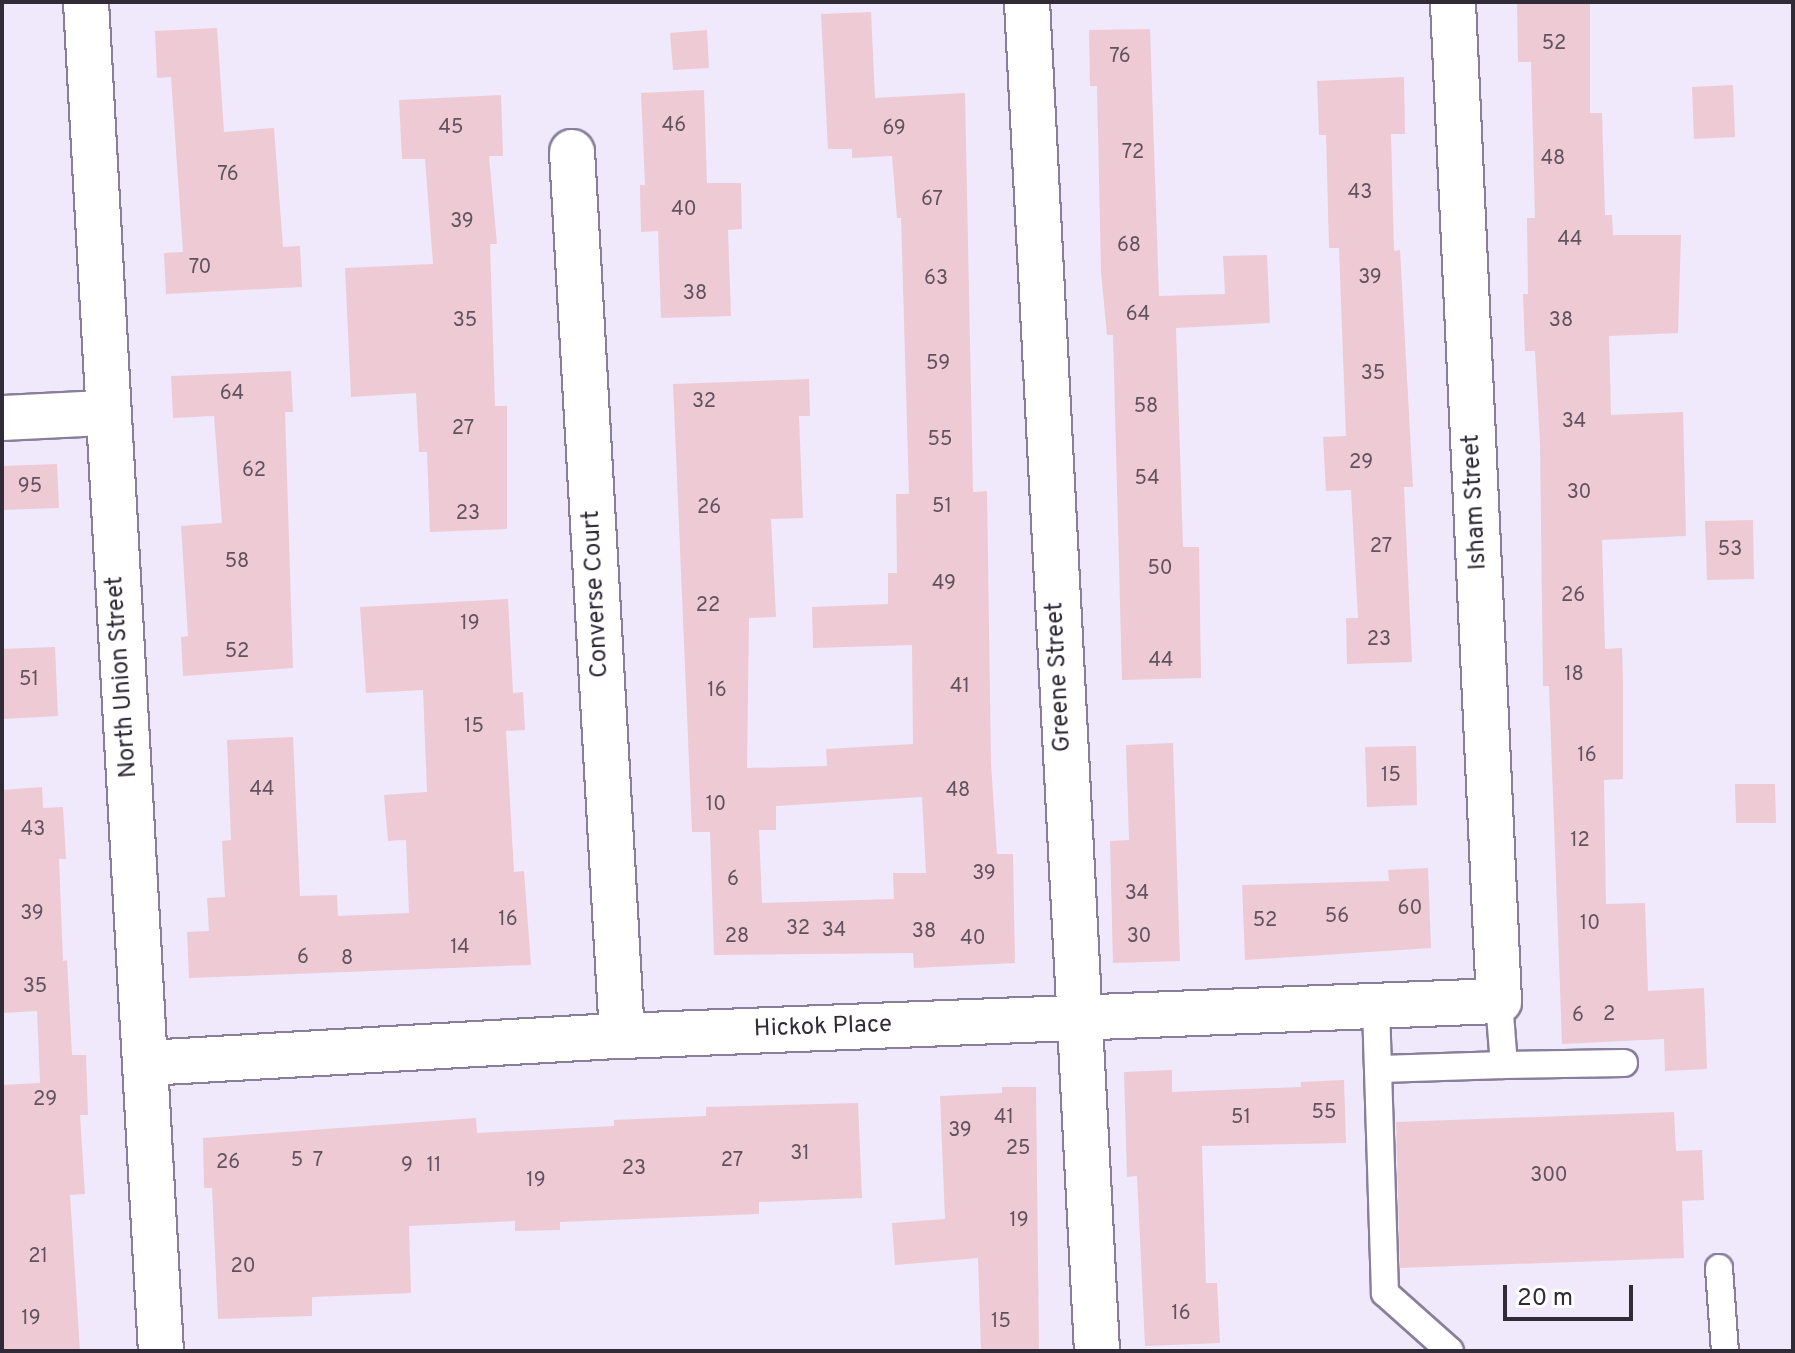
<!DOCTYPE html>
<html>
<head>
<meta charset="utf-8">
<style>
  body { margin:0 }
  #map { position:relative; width:1795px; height:1353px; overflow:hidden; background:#efe9fb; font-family:Overpass,sans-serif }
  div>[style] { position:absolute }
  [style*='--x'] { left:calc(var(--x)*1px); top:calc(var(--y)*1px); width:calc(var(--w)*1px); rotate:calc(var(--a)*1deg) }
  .building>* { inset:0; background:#eecad5 }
  .roads { filter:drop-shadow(2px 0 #897f9b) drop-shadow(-2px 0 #897f9b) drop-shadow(0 2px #897f9b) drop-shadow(0 -2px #897f9b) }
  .service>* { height:26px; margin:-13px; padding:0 13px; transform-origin:13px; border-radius:13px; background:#fff }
  .minor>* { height:44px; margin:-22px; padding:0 22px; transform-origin:22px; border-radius:22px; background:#fff }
  .secondary>* { height:44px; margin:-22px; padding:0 22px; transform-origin:22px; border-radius:22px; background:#fff }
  span { translate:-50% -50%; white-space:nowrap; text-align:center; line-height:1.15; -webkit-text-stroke:7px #fff; paint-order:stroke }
  .number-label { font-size:20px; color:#60535e }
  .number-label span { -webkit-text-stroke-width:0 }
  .street-label { font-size:24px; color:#302b37 }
  .frame { position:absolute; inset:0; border:4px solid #302b37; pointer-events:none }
  .scale { position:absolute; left:1503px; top:1285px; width:130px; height:36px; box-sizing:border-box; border:4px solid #302b37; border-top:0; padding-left:10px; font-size:24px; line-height:28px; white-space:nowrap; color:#302b37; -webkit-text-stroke:6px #fff; paint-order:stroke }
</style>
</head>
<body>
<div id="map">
  <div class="building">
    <div style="clip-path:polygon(1517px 2px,1590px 2px,1590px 113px,1602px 113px,1605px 215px,1612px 215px,1613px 235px,1681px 235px,1678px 333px,1609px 336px,1611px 415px,1683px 412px,1686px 536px,1602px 540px,1605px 649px,1622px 648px,1623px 684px,1623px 779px,1604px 780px,1606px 904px,1645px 903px,1648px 991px,1704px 988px,1707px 1069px,1665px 1071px,1664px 1039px,1562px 1044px,1549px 686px,1543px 686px,1540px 444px,1535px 351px,1525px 351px,1523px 294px,1528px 294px,1527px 218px,1535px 218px,1531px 62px,1518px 62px)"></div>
    <div style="clip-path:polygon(evenodd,871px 12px,875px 98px,965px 93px,973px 492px,987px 491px,991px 764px,997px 854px,1013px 854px,1015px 963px,914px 968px,913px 953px,714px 955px,710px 832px,692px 832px,673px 384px,809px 379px,810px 416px,799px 416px,803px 518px,771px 519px,776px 617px,749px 618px,747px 768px,827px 766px,826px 749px,913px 744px,912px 645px,813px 648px,812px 607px,888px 604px,888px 573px,897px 573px,896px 494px,909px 494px,901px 218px,897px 218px,892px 156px,852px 158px,852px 149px,828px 149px,821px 14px,871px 12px,922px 797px,926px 873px,893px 873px,894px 899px,762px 903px,759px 830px,776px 830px,776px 806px,922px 797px)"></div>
    <div style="clip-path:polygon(217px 28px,224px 132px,274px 128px,283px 247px,300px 246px,302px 287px,166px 294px,164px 253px,183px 252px,171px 77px,157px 78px,155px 31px)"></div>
    <div style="clip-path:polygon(1150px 29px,1159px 296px,1225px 294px,1223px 256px,1267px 255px,1270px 323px,1176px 328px,1183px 547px,1199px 547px,1201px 678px,1122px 680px,1113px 335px,1107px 335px,1101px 272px,1097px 86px,1090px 86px,1089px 30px)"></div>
    <div style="clip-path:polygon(707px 30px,709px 68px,673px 70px,670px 33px)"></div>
    <div style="clip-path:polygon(1404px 77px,1405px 134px,1391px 134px,1394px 251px,1400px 250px,1413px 487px,1404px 487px,1412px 662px,1347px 664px,1346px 618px,1358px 618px,1351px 490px,1326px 491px,1323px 437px,1346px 436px,1339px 248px,1329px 248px,1326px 135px,1319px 135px,1317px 81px)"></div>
    <div style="clip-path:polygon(1733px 85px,1735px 137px,1694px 139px,1692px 87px)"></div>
    <div style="clip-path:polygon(704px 90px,707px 183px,741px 183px,742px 229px,728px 230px,731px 316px,661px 318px,658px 231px,641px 232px,640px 185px,645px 185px,641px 93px)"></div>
    <div style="clip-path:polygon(501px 95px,503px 156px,489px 156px,497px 244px,490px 244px,495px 406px,507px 406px,507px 529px,430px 532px,427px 452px,419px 452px,416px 393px,351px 397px,345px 268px,433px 264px,425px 159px,402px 159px,399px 100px)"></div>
    <div style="clip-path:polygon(291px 371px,293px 412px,285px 412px,293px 668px,183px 676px,181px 637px,188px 636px,181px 526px,222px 523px,214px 416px,173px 418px,171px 376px)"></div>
    <div style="clip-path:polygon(57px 464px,59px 508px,2px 510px,2px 466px)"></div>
    <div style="clip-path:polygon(1753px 520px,1754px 579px,1707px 580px,1705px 521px)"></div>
    <div style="clip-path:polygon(508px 599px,513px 693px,523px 692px,525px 730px,506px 731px,514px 872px,524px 871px,531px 965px,189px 978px,187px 932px,209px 931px,207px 898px,225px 897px,222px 841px,231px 840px,227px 740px,293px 737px,300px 896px,337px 895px,338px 916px,409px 913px,406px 840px,388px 841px,384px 795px,427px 792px,423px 690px,366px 693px,360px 607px)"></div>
    <div style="clip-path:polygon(55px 647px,58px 716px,2px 719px,2px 649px)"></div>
    <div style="clip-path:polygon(1173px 743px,1180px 961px,1113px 963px,1110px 841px,1129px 840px,1126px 745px)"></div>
    <div style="clip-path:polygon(1416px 746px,1417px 805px,1367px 807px,1365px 747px)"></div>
    <div style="clip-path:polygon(1735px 784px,1775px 784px,1776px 823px,1736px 823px)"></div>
    <div style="clip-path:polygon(42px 787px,43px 808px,63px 807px,66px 859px,59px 859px,63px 961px,67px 960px,72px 1055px,86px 1055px,88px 1115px,80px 1115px,85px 1194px,70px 1195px,80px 1351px,2px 1351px,2px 1085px,40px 1083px,37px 1011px,2px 1013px,2px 790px)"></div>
    <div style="clip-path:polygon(1428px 868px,1431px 948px,1245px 960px,1242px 885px,1389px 881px,1388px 870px)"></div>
    <div style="clip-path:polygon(1172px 1070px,1172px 1092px,1301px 1087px,1301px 1082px,1344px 1080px,1346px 1143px,1202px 1146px,1206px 1283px,1217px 1283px,1220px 1343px,1145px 1346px,1137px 1176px,1127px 1177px,1124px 1072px)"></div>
    <div style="clip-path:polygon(1002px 1087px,1036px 1087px,1039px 1350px,981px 1351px,978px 1258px,895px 1265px,892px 1223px,945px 1219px,940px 1096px,1002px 1093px)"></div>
    <div style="clip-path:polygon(858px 1103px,862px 1198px,759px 1202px,759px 1214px,560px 1222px,560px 1230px,515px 1231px,515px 1221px,409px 1226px,411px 1293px,312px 1297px,312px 1316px,218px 1319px,212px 1188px,204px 1188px,203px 1138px,476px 1118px,477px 1133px,614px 1126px,614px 1120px,706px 1116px,706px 1107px)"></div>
    <div style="clip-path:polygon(1674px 1112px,1676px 1151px,1702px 1150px,1704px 1200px,1682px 1201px,1684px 1258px,1400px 1268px,1396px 1122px)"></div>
  </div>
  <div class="roads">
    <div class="service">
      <div style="--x:1376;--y:1007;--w:286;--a:88.2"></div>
      <div style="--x:1385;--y:1293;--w:87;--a:41.7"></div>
      <div style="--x:1504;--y:1065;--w:120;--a:-1"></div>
      <div style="--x:1381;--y:1069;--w:123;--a:-1.9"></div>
      <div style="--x:1504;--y:1065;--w:64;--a:-94.5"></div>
      <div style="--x:1719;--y:1268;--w:83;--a:85.9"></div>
    </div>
    <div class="minor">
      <div style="--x:1027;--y:2;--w:1351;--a:87.03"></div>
      <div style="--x:572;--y:152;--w:885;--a:86.76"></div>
      <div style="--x:2;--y:418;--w:104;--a:-2.8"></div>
      <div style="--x:147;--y:1063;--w:476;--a:-3.3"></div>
      <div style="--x:622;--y:1036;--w:878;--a:-2.29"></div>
      <div style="--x:1499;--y:1001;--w:1000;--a:-92.64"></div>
    </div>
    <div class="secondary">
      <div style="--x:86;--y:2;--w:1351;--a:86.82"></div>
    </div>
  </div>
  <div class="number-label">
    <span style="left:1554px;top:44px">52</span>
    <span style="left:1120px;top:57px">76</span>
    <span style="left:674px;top:126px">46</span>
    <span style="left:451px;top:128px">45</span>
    <span style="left:894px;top:129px">69</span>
    <span style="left:1133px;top:153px">72</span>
    <span style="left:1553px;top:159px">48</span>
    <span style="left:228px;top:175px">76</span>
    <span style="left:1360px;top:193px">43</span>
    <span style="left:932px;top:200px">67</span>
    <span style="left:684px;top:210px">40</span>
    <span style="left:462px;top:222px">39</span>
    <span style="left:1570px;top:240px">44</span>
    <span style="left:1129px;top:246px">68</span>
    <span style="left:200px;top:268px">70</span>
    <span style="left:1370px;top:278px">39</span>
    <span style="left:936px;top:279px">63</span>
    <span style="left:695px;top:294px">38</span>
    <span style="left:1138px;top:315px">64</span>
    <span style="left:465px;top:321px">35</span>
    <span style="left:1561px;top:321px">38</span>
    <span style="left:938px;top:364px">59</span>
    <span style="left:1373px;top:374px">35</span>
    <span style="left:232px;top:394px">64</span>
    <span style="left:704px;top:402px">32</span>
    <span style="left:1146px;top:407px">58</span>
    <span style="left:1574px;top:422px">34</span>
    <span style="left:463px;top:429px">27</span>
    <span style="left:940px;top:440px">55</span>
    <span style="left:1361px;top:463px">29</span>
    <span style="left:254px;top:471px">62</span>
    <span style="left:1147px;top:479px">54</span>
    <span style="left:30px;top:487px">95</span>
    <span style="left:1579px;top:493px">30</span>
    <span style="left:942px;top:507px">51</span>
    <span style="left:709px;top:508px">26</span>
    <span style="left:468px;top:514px">23</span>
    <span style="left:1381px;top:547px">27</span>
    <span style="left:1730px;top:550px">53</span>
    <span style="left:237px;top:562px">58</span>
    <span style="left:1160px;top:569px">50</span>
    <span style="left:944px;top:584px">49</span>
    <span style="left:1573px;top:596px">26</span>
    <span style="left:708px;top:606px">22</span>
    <span style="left:470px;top:624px">19</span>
    <span style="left:1379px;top:640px">23</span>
    <span style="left:237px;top:652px">52</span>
    <span style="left:1161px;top:661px">44</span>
    <span style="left:1574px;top:675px">18</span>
    <span style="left:29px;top:680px">51</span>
    <span style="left:960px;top:687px">41</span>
    <span style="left:717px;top:691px">16</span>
    <span style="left:474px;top:727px">15</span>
    <span style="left:1587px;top:756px">16</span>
    <span style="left:1391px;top:776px">15</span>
    <span style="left:262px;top:790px">44</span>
    <span style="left:958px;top:791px">48</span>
    <span style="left:716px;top:805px">10</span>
    <span style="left:33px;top:830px">43</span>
    <span style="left:1580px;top:841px">12</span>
    <span style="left:984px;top:874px">39</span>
    <span style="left:733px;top:880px">6</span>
    <span style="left:1137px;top:894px">34</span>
    <span style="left:1410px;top:909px">60</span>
    <span style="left:32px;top:914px">39</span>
    <span style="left:1337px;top:917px">56</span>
    <span style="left:508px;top:920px">16</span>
    <span style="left:1265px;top:921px">52</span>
    <span style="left:1590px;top:924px">10</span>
    <span style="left:798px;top:929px">32</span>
    <span style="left:834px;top:931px">34</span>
    <span style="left:924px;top:932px">38</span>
    <span style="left:737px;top:937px">28</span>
    <span style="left:1139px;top:937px">30</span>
    <span style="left:973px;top:939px">40</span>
    <span style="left:460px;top:948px">14</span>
    <span style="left:303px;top:958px">6</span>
    <span style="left:347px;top:959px">8</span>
    <span style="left:35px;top:987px">35</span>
    <span style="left:1609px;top:1015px">2</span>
    <span style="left:1578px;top:1016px">6</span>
    <span style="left:45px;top:1100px">29</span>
    <span style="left:1324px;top:1113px">55</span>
    <span style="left:1004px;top:1118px">41</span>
    <span style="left:1241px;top:1118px">51</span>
    <span style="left:960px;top:1131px">39</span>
    <span style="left:1018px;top:1149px">25</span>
    <span style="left:800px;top:1154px">31</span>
    <span style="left:297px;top:1161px">5</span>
    <span style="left:318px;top:1161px">7</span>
    <span style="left:732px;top:1161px">27</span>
    <span style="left:228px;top:1163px">26</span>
    <span style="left:407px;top:1166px">9</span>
    <span style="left:434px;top:1166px">11</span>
    <span style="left:634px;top:1169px">23</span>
    <span style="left:1549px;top:1176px">300</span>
    <span style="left:536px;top:1181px">19</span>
    <span style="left:1019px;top:1221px">19</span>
    <span style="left:38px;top:1257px">21</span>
    <span style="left:243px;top:1267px">20</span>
    <span style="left:1181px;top:1314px">16</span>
    <span style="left:31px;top:1319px">19</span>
    <span style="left:1001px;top:1322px">15</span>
  </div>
  <div class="street-label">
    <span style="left:1476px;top:502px;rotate:-93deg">Isham Street</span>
    <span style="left:597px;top:594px;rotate:-93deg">Converse Court</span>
    <span style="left:123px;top:677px;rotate:-94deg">North Union Street</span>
    <span style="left:1060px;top:677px;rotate:-93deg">Greene Street</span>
    <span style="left:823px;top:1028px;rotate:-2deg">Hickok Place</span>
  </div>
  <div class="frame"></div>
  <div class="scale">20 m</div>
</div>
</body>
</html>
